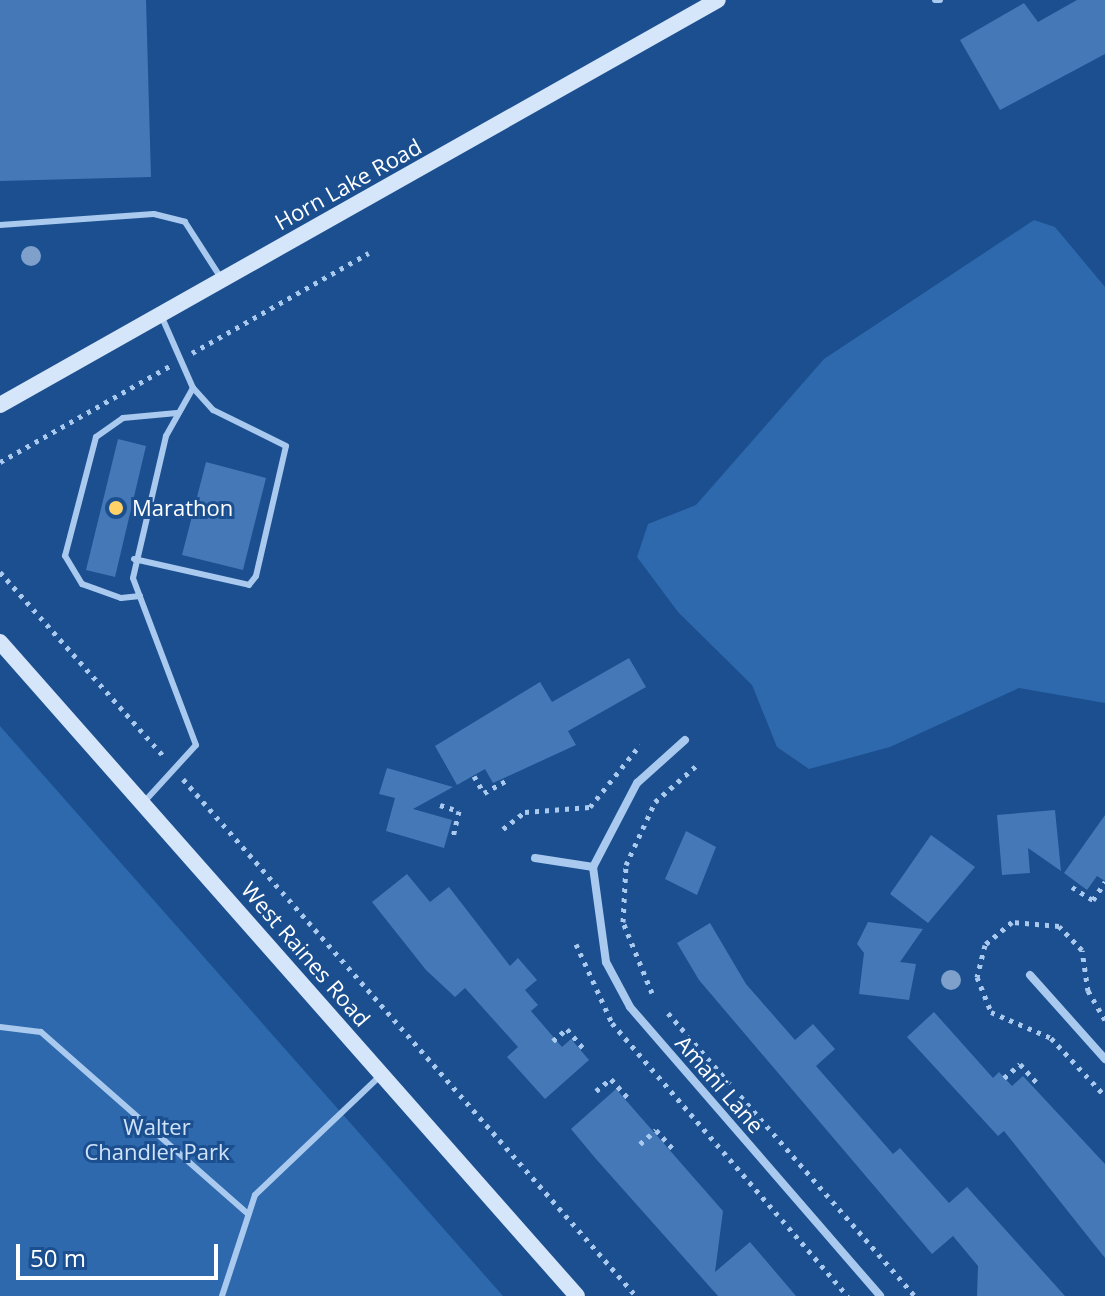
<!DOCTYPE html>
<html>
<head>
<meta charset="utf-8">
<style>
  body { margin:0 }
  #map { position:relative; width:1105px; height:1296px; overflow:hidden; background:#1b4f8f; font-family:"Open Sans",sans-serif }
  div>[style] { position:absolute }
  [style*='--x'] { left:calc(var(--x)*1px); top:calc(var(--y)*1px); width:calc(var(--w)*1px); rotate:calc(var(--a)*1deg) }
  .green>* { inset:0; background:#2e69ad }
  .building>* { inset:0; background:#4478b7 }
  .path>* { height:5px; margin-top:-2.5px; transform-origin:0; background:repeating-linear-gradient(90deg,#a9c9ee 0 4px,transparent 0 10px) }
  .service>* { height:6px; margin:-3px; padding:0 3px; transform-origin:3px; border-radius:3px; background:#a9c9ee }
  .minor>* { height:8px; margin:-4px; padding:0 4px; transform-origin:4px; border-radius:4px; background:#a9c9ee }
  .secondary>* { height:16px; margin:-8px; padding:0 8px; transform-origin:8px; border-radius:8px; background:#d6e6fa }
  .trees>* { width:20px; height:20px; margin:-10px; border-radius:50%; background:#7ea0ca }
  .dots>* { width:22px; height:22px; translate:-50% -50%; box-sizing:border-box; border:4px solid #1b4f8f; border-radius:50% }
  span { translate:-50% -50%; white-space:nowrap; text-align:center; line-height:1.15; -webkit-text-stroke:6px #1b4f8f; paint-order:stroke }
  .street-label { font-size:22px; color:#fff }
  .poi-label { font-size:22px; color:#fff }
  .left { translate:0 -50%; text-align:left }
  .park-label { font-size:22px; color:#cfe3fa }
  .scale { position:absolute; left:16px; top:1244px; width:202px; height:36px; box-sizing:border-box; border:4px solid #fff; border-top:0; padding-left:10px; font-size:24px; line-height:28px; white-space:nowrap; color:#fff; -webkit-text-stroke:6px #1b4f8f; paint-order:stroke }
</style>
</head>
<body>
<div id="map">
  <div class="green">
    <div style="clip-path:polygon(1034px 220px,1055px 227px,1105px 287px,1105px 703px,1019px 688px,890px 747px,809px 769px,777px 747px,752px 685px,678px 612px,637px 557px,648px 524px,696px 505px,824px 359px)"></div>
    <div style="clip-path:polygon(0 726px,503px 1296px,0 1296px)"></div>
  </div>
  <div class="building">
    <div style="clip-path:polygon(0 0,146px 0,151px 177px,0 181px)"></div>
    <div style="clip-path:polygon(1077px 0,1105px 0,1105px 54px,1000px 110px,960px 40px,1024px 3px,1038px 22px)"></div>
    <div style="clip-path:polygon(118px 439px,146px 446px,115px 577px,86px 570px)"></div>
    <div style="clip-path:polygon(206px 462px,266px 478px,243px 570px,182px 555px)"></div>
    <div style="clip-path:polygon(629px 658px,646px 687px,568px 731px,576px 745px,493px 783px,485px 769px,457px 785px,435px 746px,540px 682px,552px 702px)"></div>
    <div style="clip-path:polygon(387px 768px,453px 787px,413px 809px,452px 820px,444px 848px,386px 831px,395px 798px,379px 794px)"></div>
    <div style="clip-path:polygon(1055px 810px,1061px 871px,1028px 848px,1030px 873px,1002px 875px,997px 815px)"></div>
    <div style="clip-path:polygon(1105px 815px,1105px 881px,1097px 876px,1087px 890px,1064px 873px)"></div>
    <div style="clip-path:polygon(686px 831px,716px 847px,697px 895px,665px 879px)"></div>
    <div style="clip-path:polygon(931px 835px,975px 867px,928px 923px,890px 894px)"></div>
    <div style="clip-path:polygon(407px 874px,430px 902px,449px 887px,510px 966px,518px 958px,537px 980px,525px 990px,538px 1005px,531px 1011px,562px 1047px,571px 1039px,589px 1060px,545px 1099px,507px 1057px,518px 1047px,465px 988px,455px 997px,426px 970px,372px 902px)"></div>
    <div style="clip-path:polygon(868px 922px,923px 929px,900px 962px,916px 964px,909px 1000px,859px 994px,864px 953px,857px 944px)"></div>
    <div style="clip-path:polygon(710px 923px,746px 984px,795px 1040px,813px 1024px,835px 1049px,816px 1066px,893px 1154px,900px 1148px,949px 1203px,967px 1187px,1065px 1296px,977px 1296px,978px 1266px,953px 1236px,932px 1254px,699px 980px,677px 943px)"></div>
    <div style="clip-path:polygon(934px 1012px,993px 1078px,999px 1072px,1012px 1086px,1023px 1076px,1105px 1164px,1105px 1258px,1004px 1131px,998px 1136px,907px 1037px)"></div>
    <div style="clip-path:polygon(616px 1089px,723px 1211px,715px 1272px,750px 1242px,796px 1296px,718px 1296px,596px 1159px,571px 1129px)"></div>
  </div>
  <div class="path">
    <div style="--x:192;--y:353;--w:203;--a:-29.5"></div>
    <div style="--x:0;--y:462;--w:195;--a:-29.5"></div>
    <div style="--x:0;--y:572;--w:247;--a:48.4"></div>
    <div style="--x:474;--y:776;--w:20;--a:60"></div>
    <div style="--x:484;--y:793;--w:26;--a:-29"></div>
    <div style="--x:183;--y:779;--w:687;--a:48.77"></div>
    <div style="--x:440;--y:805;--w:20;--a:18"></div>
    <div style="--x:459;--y:811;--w:26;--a:103"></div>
    <div style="--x:503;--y:829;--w:28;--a:-38"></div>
    <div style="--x:525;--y:812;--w:65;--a:-4.4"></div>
    <div style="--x:590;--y:807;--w:80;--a:-51.1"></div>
    <div style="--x:1072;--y:887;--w:25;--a:32"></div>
    <div style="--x:1093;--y:900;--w:22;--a:-56"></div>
    <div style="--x:576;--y:944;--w:87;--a:65.5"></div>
    <div style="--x:612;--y:1023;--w:361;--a:49.2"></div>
    <div style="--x:652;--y:993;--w:77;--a:-112.2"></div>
    <div style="--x:623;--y:922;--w:57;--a:-87"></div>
    <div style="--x:626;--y:865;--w:69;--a:-65.3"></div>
    <div style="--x:655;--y:802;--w:55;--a:-41.3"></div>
    <div style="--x:668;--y:1013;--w:376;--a:48.9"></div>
    <div style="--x:1105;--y:1020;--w:34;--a:-120"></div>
    <div style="--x:1088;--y:991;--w:41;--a:-98.3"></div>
    <div style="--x:1082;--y:950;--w:33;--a:-134"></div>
    <div style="--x:1059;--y:926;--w:47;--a:-175.1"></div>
    <div style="--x:1012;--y:922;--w:35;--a:140"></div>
    <div style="--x:985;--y:945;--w:33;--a:104"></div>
    <div style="--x:977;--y:977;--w:38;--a:68"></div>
    <div style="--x:991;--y:1012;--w:65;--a:23.4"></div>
    <div style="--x:1051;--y:1038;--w:79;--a:47"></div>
    <div style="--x:553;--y:1041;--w:18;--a:-41"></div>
    <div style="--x:567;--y:1029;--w:25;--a:50"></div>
    <div style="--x:1004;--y:1078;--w:21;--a:-41"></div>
    <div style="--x:1020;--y:1064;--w:25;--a:48"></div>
    <div style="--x:596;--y:1091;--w:19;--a:-39"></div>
    <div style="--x:611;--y:1079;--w:25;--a:48"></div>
    <div style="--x:640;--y:1144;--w:21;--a:-41"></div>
    <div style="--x:656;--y:1130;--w:25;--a:48"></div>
  </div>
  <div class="service">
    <div style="--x:935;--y:0;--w:5;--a:0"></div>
    <div style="--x:0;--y:225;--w:154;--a:-4.1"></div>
    <div style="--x:154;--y:214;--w:32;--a:14"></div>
    <div style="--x:185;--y:222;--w:67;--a:57.3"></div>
    <div style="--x:134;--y:559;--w:118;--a:12.7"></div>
    <div style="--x:249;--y:585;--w:11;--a:-52"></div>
    <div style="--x:256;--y:576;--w:133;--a:-77"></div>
    <div style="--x:286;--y:446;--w:81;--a:-153.7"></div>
    <div style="--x:213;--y:410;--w:30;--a:-132"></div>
    <div style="--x:140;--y:596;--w:19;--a:174"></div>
    <div style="--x:121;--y:598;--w:41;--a:-160.3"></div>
    <div style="--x:82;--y:584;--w:33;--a:-121"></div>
    <div style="--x:65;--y:556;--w:123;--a:-75.4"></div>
    <div style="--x:96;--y:437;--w:33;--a:-35"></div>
    <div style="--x:123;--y:418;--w:54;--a:-5.3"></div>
    <div style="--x:144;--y:802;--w:77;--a:-47.6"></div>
    <div style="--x:196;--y:745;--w:178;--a:-110.7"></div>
    <div style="--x:133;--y:578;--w:146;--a:-76.9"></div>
    <div style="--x:166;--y:436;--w:55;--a:-60.6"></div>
    <div style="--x:193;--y:388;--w:80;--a:-113.7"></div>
    <div style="--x:0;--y:1027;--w:41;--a:7"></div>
    <div style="--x:41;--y:1032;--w:276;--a:41.3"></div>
    <div style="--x:222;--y:1296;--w:106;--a:-71.9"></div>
    <div style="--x:255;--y:1195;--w:174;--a:-43.6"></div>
  </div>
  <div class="minor">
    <div style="--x:685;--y:740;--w:64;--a:138.1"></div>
    <div style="--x:637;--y:783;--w:95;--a:117.6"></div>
    <div style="--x:593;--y:867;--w:96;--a:82.2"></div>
    <div style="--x:606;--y:962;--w:51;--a:61.9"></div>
    <div style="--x:630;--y:1007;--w:382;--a:49.1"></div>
    <div style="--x:535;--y:858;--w:59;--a:8.8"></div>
    <div style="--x:1030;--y:975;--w:113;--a:48.2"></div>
  </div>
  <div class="secondary">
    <div style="--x:0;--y:405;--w:824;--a:-29.43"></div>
    <div style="--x:0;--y:642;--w:872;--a:48.58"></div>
  </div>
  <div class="trees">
    <div style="left:31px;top:256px"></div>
    <div style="left:951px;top:980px"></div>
  </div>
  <div class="dots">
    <div style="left:116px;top:508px;background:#ffd166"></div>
  </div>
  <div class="street-label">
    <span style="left:348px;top:184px;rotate:-29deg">Horn Lake Road</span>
    <span style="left:306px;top:954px;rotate:49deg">West Raines Road</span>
    <span style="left:720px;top:1084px;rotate:49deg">Amani Lane</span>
  </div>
  <div class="poi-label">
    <span class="left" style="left:132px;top:508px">Marathon</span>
  </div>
  <div class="park-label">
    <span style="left:157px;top:1139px">Walter<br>Chandler Park</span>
  </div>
  <div class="scale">50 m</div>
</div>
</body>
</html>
